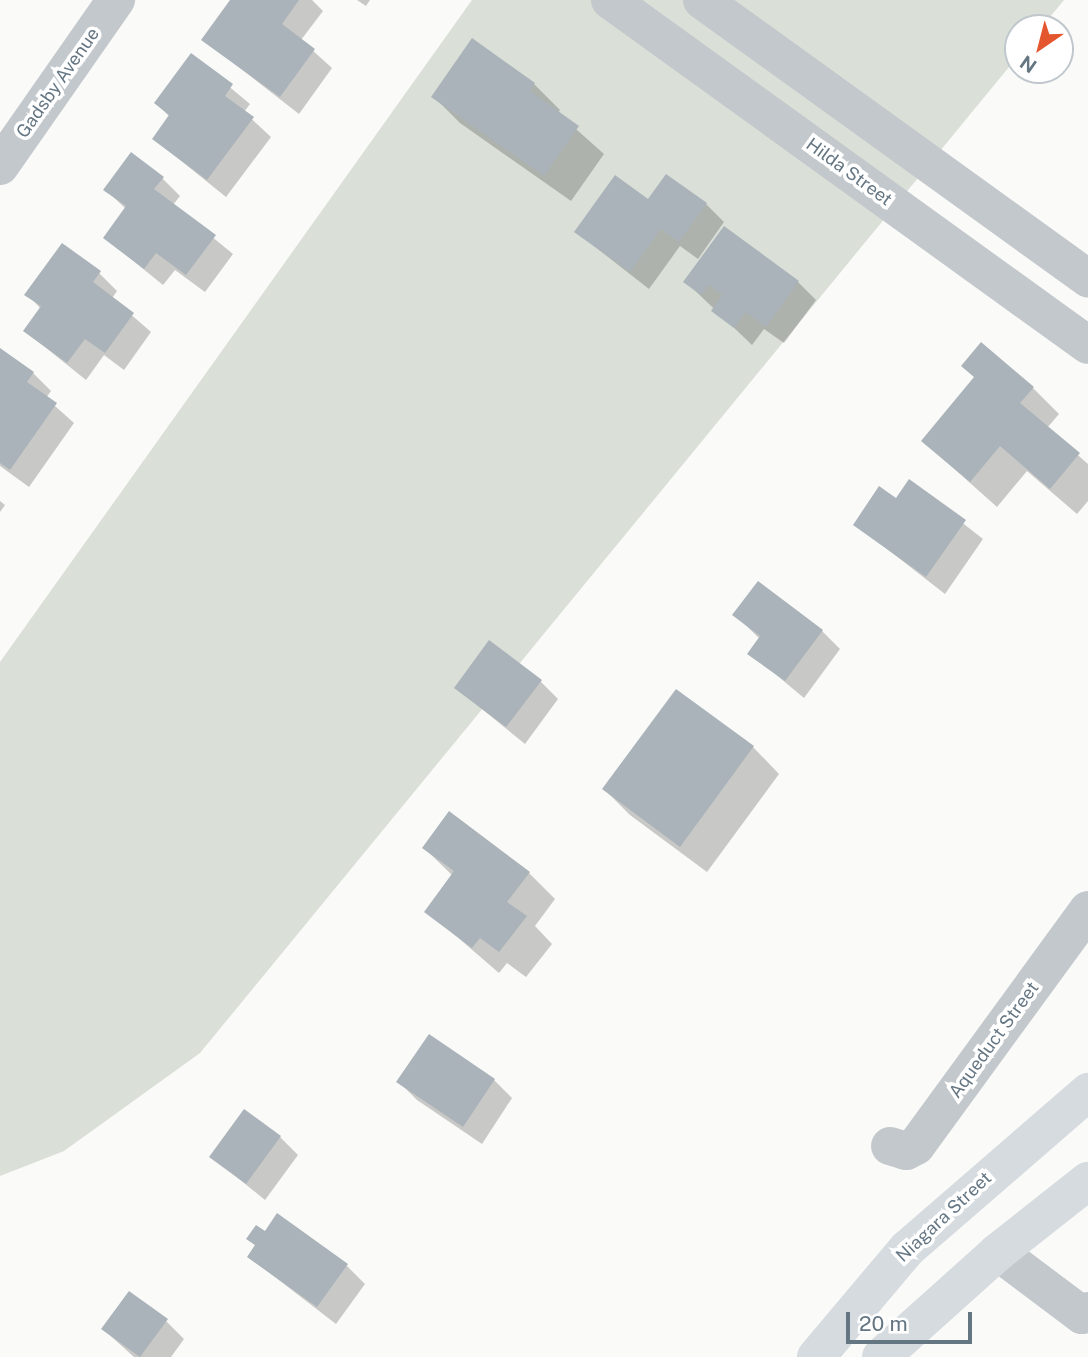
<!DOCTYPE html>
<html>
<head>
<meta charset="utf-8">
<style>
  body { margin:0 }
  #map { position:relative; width:1088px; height:1357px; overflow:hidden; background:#fafaf8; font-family:"Public Sans",sans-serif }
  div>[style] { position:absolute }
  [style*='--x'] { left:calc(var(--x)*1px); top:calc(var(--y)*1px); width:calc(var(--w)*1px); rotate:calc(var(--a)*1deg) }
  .green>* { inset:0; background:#dadfd7 }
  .shadow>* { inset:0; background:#0003 }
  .building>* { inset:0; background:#aab3b9 }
  .minor>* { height:38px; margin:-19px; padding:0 19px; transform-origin:19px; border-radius:19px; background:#c3c8cc }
  .major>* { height:38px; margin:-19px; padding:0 19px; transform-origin:19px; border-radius:19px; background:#d6dbdf }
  span { translate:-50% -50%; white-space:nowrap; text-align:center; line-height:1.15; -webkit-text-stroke:7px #fff; paint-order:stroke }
  .street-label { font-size:18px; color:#657683 }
  .north { position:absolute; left:1004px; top:14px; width:70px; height:70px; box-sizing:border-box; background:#fff; border:2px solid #c1c8cd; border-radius:50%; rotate:215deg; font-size:19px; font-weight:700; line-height:28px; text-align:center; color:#657683 }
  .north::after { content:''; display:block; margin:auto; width:24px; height:32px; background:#e4572e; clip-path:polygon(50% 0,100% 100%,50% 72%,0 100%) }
  .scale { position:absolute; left:846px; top:1312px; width:126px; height:32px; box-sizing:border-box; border:4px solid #657683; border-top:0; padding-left:9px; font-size:21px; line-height:24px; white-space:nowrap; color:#657683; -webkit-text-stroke:5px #fff; paint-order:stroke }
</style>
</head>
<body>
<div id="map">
  <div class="green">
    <div style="clip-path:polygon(472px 0,1064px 0,1041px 28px,1018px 28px,1018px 56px,200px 1053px,64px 1151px,0 1176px,0 662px)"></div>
  </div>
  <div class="shadow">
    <div style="clip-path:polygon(237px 0,312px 0,323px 11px,301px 40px,332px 68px,299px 114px,204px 40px)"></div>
    <div style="clip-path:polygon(357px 0,370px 0,366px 6px)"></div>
    <div style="clip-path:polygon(473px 40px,534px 84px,560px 110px,558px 113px,604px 154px,571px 201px,460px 123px,434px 97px)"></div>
    <div style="clip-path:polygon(191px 55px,250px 104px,244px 112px,271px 137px,226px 197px,154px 139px,170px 117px,156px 103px)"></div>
    <div style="clip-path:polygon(162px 178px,180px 196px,173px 205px,233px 254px,205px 292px,175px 270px,163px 285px,105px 238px,126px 209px,106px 190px)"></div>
    <div style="clip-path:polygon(649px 202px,706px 204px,724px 222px,698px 259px,680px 246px,649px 289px,576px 232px)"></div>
    <div style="clip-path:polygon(99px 273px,117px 291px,112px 298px,151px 332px,124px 370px,104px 355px,86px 380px,25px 331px,41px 309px,27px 294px)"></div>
    <div style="clip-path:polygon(686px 282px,798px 282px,816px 300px,784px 343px,764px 329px,752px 345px)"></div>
    <div style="clip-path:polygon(0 350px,33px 373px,51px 391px,46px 398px,74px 423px,29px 487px,0 466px)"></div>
    <div style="clip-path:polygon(976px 378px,1033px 388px,1059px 414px,1047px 428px,1088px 464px,1088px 501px,1077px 514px,1027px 471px,997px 507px,923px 441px)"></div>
    <div style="clip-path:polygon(909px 481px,983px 539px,945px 594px,855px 524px,896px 500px)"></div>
    <div style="clip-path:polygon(0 501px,5px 505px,0 512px)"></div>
    <div style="clip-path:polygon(735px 615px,822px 631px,840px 649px,804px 698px,750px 653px,760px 639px)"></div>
    <div style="clip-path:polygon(540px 681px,558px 699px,525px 744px,456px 688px)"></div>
    <div style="clip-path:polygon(676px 691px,753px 747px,779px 774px,707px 872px,630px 815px,604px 789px)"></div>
    <div style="clip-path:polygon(424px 848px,529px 873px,555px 899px,535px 926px,552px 944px,526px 977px,507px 963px,499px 973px,427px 911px,453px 876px)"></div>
    <div style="clip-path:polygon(494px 1080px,512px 1098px,482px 1144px,417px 1100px,399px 1082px)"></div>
    <div style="clip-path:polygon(280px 1137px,298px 1155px,265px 1200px,212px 1157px)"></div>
    <div style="clip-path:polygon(265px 1233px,347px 1266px,365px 1284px,336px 1324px,249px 1257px,257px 1247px,248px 1239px)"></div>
    <div style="clip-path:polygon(166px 1321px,184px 1339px,171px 1357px,134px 1357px,103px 1329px)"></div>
  </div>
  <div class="building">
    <div style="clip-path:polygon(230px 0,299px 0,282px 24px,315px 49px,280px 97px,201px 40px)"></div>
    <div style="clip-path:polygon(472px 38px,535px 83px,530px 91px,579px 126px,544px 176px,431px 97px)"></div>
    <div style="clip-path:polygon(191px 53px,233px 84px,225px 96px,254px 117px,207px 180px,152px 139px,169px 115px,154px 103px)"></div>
    <div style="clip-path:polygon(131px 152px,164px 177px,154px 189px,216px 235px,186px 275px,156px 253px,144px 269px,103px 238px,126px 206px,103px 190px)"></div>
    <div style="clip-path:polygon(666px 174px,707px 203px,679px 242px,661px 229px,630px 272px,574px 232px,615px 175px,648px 199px)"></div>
    <div style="clip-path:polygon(724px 226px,799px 281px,766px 327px,746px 312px,734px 328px,711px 311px,722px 295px,709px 285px,701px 295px,683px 282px)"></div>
    <div style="clip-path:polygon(62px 243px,101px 271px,93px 282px,134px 313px,105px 353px,85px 339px,67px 363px,23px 331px,41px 306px,24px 295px)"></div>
    <div style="clip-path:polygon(981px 342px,1034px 387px,1020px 403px,1080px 453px,1050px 489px,1000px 446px,970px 482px,921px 441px,974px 377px,961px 366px)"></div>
    <div style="clip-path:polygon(0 348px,34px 372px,27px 382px,57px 403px,10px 470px,0 463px)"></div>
    <div style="clip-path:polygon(909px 479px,966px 520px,926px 577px,853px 525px,879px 486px,896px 498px)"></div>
    <div style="clip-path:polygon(758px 581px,823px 630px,785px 681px,747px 654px,760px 636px,732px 615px)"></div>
    <div style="clip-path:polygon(489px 640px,542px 680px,506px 727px,454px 688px)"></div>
    <div style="clip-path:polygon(676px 689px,754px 746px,680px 847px,602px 789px)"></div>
    <div style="clip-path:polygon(449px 811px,530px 872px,507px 902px,527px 916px,499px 952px,480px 938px,472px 948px,424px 912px,454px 871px,422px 848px)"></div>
    <div style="clip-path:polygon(429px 1034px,495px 1079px,463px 1127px,396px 1082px)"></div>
    <div style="clip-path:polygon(244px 1109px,281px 1136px,246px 1184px,209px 1157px)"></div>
    <div style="clip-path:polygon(277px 1213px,348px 1264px,317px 1307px,247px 1257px,255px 1245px,246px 1239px,256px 1225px,265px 1231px)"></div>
    <div style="clip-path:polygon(129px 1291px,168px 1319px,140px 1357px,101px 1329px)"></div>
  </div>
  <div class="minor">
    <div style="--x:610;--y:0;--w:589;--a:35.82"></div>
    <div style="--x:702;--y:0;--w:476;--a:35.8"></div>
    <div style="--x:0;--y:166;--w:203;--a:-55.1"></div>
    <div style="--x:890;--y:1146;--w:17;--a:17"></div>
    <div style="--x:906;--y:1151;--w:11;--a:-27"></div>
    <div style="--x:916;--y:1146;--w:292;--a:-53.9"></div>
    <div style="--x:998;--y:1252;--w:105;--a:36.9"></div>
    <div style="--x:1082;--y:1315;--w:7;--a:-34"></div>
  </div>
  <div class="major">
    <div style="--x:816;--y:1357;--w:141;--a:-49.9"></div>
    <div style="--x:907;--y:1249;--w:240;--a:-40.9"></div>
    <div style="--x:881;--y:1357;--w:157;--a:-41.9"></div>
    <div style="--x:998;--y:1252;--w:115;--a:-38.3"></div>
  </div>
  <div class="street-label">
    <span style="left:58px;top:83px;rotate:-55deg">Gadsby Avenue</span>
    <span style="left:849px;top:172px;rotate:36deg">Hilda Street</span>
    <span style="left:994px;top:1040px;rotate:-54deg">Aqueduct Street</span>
    <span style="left:944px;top:1217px;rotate:-43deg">Niagara Street</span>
  </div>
  <div class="north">N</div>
  <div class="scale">20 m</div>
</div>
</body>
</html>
